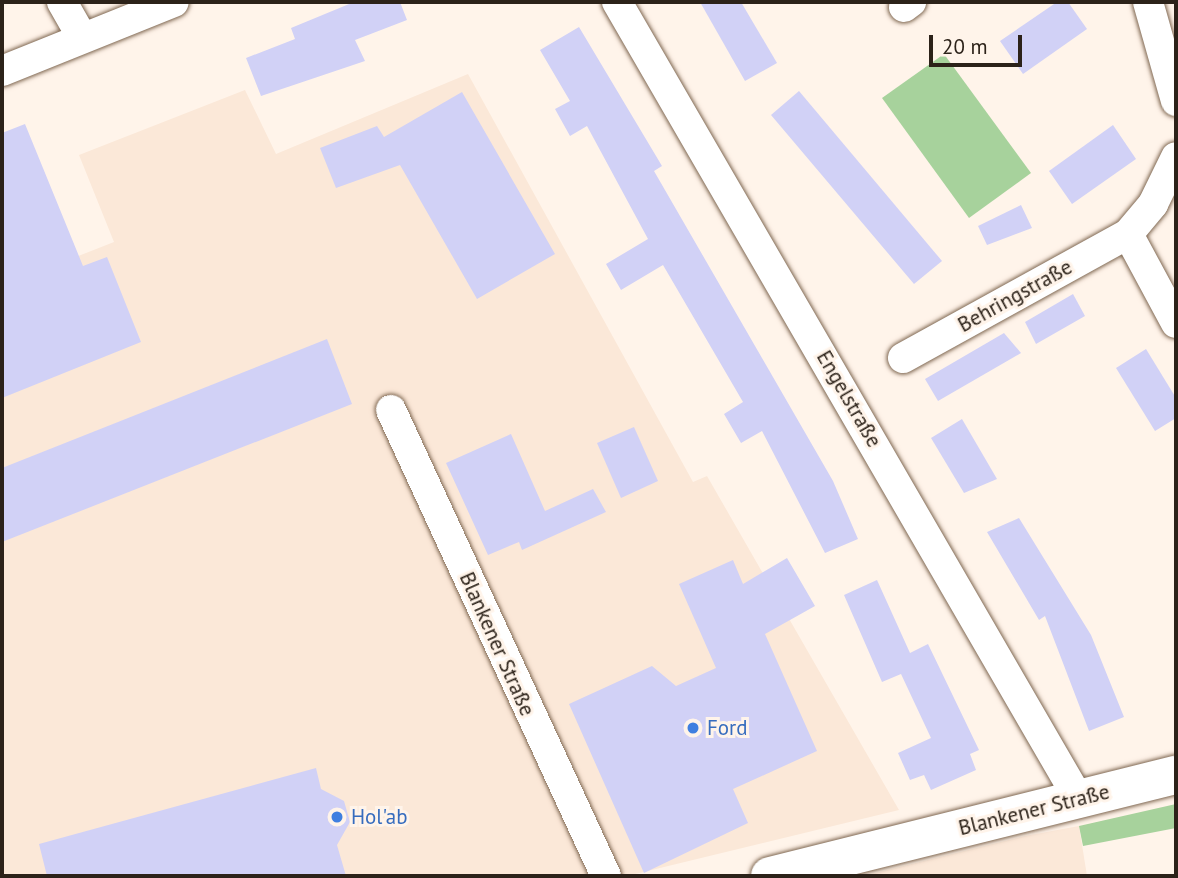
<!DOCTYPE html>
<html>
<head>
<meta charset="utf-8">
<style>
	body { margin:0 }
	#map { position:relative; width:1178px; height:878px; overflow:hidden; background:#fff4ea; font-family:"PT Sans",sans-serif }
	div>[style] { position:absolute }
	.commercial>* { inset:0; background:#fbe8d8 }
	.green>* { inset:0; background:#a7d29c }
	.building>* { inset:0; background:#d1d1f6 }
	.roads { filter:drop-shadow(0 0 2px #806852) drop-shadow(0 0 2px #806852) }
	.minor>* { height:30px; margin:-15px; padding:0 15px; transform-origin:15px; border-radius:15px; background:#fff }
	.major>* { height:38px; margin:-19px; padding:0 19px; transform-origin:19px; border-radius:19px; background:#fff }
	.dots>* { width:19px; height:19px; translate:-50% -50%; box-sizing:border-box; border:4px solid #fff4ea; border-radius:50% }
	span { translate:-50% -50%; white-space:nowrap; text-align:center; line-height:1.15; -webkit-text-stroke:6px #fff4ea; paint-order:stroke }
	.street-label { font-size:21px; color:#2c2219 }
	.shop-label { font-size:21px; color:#366cbe }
	.left { translate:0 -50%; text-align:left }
	.frame { position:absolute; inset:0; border:4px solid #2c2219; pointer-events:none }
	.scale { position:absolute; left:929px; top:35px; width:93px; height:32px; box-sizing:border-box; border:4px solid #2c2219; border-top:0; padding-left:9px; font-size:21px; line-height:24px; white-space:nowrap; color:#2c2219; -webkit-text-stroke:5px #fff4ea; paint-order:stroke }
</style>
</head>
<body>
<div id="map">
	<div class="commercial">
		<i style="clip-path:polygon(468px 74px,693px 482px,707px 476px,899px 810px,627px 876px,2px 876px,2px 286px,114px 242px,79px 155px,245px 90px,276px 154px)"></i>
		<i style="clip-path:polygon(1079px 826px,1087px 876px,863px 876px,1025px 836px)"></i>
	</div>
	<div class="green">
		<i style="clip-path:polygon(944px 54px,1031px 173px,969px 218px,882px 98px)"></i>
		<i style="clip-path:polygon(1176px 804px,1176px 828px,1083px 846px,1079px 826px)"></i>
	</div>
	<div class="building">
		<i style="clip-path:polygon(354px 2px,400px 2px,407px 20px,355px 40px,365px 61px,261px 96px,246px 58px,295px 39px,291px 28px)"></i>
		<i style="clip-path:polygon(700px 2px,741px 2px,777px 63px,745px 81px)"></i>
		<i style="clip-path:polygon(1057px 2px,1068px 2px,1087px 29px,1023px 74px,1000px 41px)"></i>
		<i style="clip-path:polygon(579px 27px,662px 166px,654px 171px,833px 481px,858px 539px,825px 553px,762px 431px,741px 443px,724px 414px,743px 402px,663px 265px,621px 290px,606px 264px,648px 239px,587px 126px,570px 136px,555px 109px,570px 101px,540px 50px)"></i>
		<i style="clip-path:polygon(799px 91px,942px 261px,914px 284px,771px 115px)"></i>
		<i style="clip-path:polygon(462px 92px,555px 254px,477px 299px,400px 165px,336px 188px,320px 148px,377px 126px,384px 137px)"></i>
		<i style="clip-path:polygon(25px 124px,83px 266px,107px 257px,141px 342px,2px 398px,2px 133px)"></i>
		<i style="clip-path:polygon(1113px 125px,1136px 159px,1072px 204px,1049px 171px)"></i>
		<i style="clip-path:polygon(1021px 205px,1032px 228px,987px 245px,978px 226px)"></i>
		<i style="clip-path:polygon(1073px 294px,1085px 316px,1036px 344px,1025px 322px)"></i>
		<i style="clip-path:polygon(1004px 333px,1021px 353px,938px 401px,925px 379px)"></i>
		<i style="clip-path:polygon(327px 339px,352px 404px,2px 542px,2px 468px)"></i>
		<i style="clip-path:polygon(1146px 349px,1176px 398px,1176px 418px,1155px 431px,1116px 368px)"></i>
		<i style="clip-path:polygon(962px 419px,997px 479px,964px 493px,931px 438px)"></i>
		<i style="clip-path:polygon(634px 427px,658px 481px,621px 498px,597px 443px)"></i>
		<i style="clip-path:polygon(511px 434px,545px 511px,593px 489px,606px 512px,522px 550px,519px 542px,488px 555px,446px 463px)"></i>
		<i style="clip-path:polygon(1019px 518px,1091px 635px,1124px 717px,1089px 731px,1045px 616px,1039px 620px,987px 532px)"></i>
		<i style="clip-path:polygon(787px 558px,815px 606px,765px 634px,817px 751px,733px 789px,748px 823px,644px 873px,569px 704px,652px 666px,676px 686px,716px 668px,679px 584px,733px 560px,743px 584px)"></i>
		<i style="clip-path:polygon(877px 580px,910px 653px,928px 644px,979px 750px,970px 754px,976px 770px,931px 790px,924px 775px,910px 780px,898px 753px,931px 738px,901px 674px,882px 682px,844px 595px)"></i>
		<i style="clip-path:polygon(316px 768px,321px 789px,344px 801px,350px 822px,337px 845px,346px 876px,47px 876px,39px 844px)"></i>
	</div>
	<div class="roads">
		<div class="minor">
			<i style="left:62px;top:2px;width:40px;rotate:60.3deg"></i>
			<i style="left:617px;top:2px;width:920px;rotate:59.92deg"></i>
			<i style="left:1148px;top:2px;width:103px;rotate:74.2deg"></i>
			<i style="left:904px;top:7px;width:9px;rotate:-36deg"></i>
			<i style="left:2px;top:71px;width:185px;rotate:-21.9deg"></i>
			<i style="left:1128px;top:234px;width:101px;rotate:61.7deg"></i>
			<i style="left:903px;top:358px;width:257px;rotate:-28.9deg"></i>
			<i style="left:1128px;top:234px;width:39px;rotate:-50deg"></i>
			<i style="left:1153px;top:204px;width:52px;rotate:-63.9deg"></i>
			<i style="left:391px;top:410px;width:513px;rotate:65.23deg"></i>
		</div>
		<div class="major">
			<i style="left:770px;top:876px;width:418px;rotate:-14deg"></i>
		</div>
	</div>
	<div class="dots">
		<i style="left:693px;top:728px;background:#3f7fe0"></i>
		<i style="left:337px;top:817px;background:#3f7fe0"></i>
	</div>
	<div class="street-label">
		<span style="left:1015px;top:296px;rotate:-29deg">Behringstraße</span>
		<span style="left:849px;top:399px;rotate:60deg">Engelstraße</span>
		<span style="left:497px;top:644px;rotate:66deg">Blankener Straße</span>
		<span style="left:1034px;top:810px;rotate:-14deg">Blankener Straße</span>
	</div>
	<div class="shop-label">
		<span class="left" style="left:707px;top:728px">Ford</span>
		<span class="left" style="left:351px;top:817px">Hol'ab</span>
	</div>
	<div class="frame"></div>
	<div class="scale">20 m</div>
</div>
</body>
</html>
